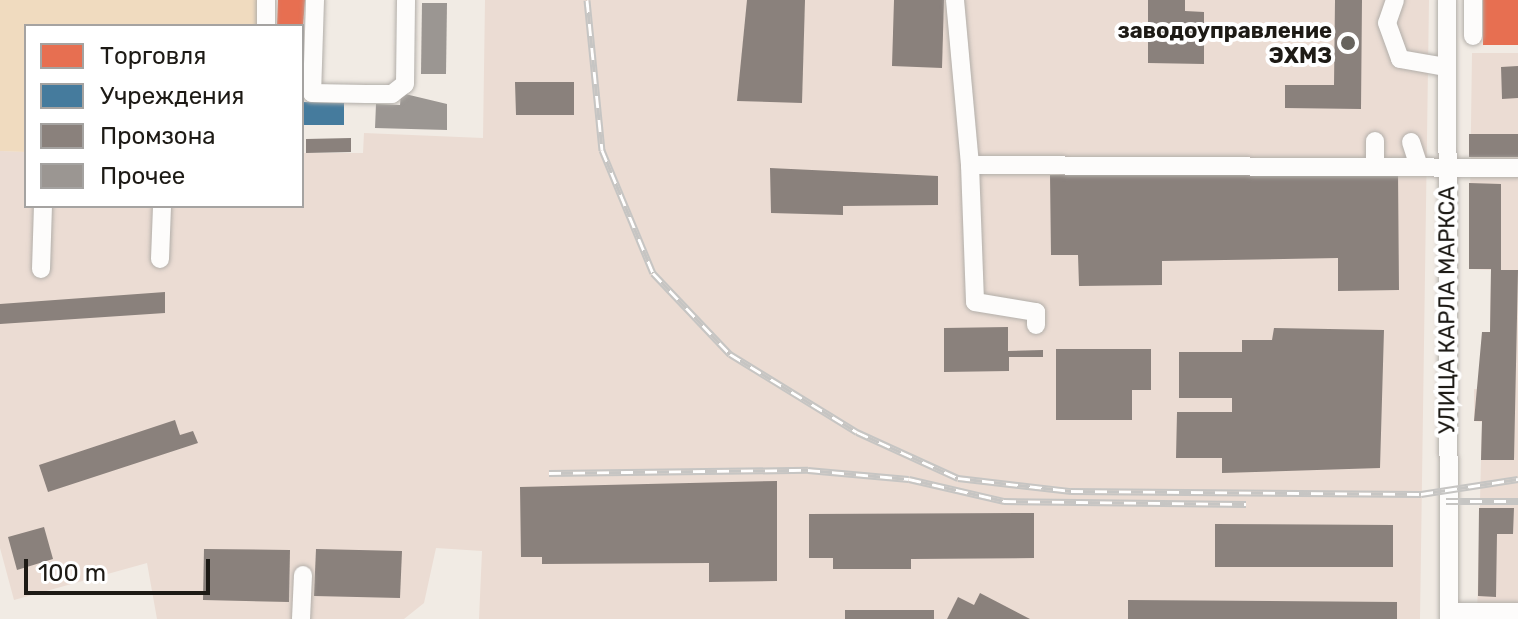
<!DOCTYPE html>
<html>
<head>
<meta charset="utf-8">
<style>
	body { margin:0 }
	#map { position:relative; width:1518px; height:619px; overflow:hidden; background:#f1ebe4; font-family:Rubik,sans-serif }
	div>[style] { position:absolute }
	.industrial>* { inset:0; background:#ebdcd3 }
	.green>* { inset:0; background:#f0dbbf }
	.shops>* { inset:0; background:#e76f51 }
	.public>* { inset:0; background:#457b9d }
	.industry>* { inset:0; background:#8a817c }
	.building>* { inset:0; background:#9b9692 }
	.roads { filter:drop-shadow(0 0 2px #b2aea9) drop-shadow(0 0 2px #b2aea9) }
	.minor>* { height:18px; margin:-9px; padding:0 9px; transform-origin:9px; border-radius:9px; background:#fdfcfb }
	.rail>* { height:7px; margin-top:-3.5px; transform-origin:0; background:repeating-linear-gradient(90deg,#fff 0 12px,#c6c5c3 0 24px); box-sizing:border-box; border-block:2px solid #c6c5c3 }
	.dots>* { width:22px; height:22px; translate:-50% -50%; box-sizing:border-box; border:4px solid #fff; border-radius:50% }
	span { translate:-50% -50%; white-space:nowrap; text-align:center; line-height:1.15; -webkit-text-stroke:8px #fff; paint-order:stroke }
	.poi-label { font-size:22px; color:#1d1a15; font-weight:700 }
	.right { translate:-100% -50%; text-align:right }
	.street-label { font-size:22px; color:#1d1a15 }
	.legend { position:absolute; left:24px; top:24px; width:280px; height:184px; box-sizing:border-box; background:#fff; border:2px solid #a5a3a1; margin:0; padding:10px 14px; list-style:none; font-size:24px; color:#1d1a15 }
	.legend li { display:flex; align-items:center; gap:16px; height:40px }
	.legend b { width:40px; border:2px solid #a5a3a1 }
	.scale { position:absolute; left:24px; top:559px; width:186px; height:36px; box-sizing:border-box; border:4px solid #1d1a15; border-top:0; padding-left:10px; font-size:24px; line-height:28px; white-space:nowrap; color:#1d1a15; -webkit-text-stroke:6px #fff; paint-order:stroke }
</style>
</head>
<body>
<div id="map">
	<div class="industrial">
		<i style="clip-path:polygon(485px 0,1429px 0,1420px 619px,479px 619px,482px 551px,436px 548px,424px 603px,404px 619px,157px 619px,147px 563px,14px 600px,0 548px,0 151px,26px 152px,26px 206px,302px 206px,302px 153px,363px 153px,364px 133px,483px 138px)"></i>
		<i style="clip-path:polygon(1472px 53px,1518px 53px,1518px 619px,1477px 619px,1482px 422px,1474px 421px,1474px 389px,1481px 389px,1490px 332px,1491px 270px,1469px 269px)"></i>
	</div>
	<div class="green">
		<i style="clip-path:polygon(0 0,264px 0,264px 26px,26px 26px,26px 152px,0 151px)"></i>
	</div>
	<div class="shops">
		<i style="clip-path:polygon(278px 0,305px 0,303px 26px,277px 26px)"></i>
		<i style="clip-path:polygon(1483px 0,1518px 0,1518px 45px,1483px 45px)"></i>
	</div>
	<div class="public">
		<i style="clip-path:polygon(302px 102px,344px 103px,344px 125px,302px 125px)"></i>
	</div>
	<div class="industry">
		<i style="clip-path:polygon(747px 0,805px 0,802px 103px,737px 101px)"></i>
		<i style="clip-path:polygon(894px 0,944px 0,942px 68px,892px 66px)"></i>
		<i style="clip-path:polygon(1148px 0,1185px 0,1185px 11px,1204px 12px,1204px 64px,1148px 63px)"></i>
		<i style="clip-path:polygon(1335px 0,1362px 0,1361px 109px,1285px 108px,1285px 85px,1334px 85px)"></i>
		<i style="clip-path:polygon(1518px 66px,1518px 98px,1502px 99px,1501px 67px)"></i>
		<i style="clip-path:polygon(515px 82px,574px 82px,574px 115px,516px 115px)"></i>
		<i style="clip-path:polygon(1469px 134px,1518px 134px,1518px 157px,1469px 157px)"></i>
		<i style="clip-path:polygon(351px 138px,351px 152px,306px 153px,306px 139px)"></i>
		<i style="clip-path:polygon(770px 168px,938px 176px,938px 205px,843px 206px,843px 215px,771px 213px)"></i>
		<i style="clip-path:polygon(1398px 170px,1399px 290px,1338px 291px,1338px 258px,1162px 261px,1162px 285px,1079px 286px,1078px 255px,1051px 255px,1050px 175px)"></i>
		<i style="clip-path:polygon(1469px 183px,1501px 184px,1501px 270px,1518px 270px,1514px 460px,1481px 460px,1482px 421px,1474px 421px,1482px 332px,1490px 332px,1491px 269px,1469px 269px)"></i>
		<i style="clip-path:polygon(165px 292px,165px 313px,0 324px,0 304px)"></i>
		<i style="clip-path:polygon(1008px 327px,1008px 351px,1043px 350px,1043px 357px,1009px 357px,1009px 371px,944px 372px,944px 328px)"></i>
		<i style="clip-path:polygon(1274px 328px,1384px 330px,1380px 468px,1222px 473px,1222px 458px,1176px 458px,1177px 412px,1232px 412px,1232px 398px,1179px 398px,1179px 352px,1242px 352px,1242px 340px,1272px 340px)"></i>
		<i style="clip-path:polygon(1056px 349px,1151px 349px,1151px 390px,1132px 390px,1132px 420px,1056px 420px)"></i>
		<i style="clip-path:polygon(175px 420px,180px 435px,193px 431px,198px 443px,48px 492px,39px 465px)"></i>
		<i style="clip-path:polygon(777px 481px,777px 581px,709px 582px,709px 563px,542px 564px,542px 557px,521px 557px,520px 487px)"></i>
		<i style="clip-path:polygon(1479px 508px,1514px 508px,1513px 534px,1497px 534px,1496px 597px,1478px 596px)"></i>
		<i style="clip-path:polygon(1034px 513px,1034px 558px,911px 559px,911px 569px,833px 569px,833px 558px,809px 558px,809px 514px)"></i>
		<i style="clip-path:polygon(1215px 524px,1393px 525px,1393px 567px,1215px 567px)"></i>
		<i style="clip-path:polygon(44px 527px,53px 559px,17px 570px,8px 537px)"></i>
		<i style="clip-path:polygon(204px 549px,290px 550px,289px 602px,203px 600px)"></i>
		<i style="clip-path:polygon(316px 549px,402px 551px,400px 598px,314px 596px)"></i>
		<i style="clip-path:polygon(980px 593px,1030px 619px,947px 619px,958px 597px,974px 605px)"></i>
		<i style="clip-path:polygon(1128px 600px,1397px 602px,1397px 619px,1128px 619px)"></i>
		<i style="clip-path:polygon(845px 610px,934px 610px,934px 619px,845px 619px)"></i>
	</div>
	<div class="building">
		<i style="clip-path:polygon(422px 3px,447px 3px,446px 74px,421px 74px)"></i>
		<i style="clip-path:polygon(401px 93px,447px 104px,447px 130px,375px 128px,376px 104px,400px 105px)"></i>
	</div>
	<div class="roads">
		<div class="minor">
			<i style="left:315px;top:0;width:93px;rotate:91.8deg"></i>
			<i style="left:312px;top:93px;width:54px;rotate:1.1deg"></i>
			<i style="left:366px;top:94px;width:26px"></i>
			<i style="left:392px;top:94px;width:16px;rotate:-38deg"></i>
			<i style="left:405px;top:84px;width:84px;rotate:-89.3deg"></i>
			<i style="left:955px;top:0;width:166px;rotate:84.8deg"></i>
			<i style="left:970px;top:165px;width:548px;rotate:0.31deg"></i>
			<i style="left:1395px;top:0;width:24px;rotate:109deg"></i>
			<i style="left:1387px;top:23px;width:38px;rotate:70deg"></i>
			<i style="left:1400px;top:59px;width:47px;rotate:9.9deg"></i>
			<i style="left:1447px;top:0;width:619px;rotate:89.81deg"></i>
			<i style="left:266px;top:26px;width:26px;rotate:-90deg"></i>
			<i style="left:1473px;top:36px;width:36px;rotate:-90deg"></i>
			<i style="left:1375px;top:141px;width:23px;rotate:90deg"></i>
			<i style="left:1411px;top:142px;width:23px;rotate:72deg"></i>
			<i style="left:970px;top:165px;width:137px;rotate:87.9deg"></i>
			<i style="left:975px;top:302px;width:62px;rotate:9.3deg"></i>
			<i style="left:1036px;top:312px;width:13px;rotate:90deg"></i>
			<i style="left:160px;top:259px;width:53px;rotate:-87.8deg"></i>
			<i style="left:41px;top:269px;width:63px;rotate:-88.2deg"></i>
			<i style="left:1449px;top:612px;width:69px"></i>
			<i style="left:301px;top:619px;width:44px;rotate:-87.4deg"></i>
		</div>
	</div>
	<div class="rail">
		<i style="left:587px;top:0;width:151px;rotate:84.3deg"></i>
		<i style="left:602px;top:150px;width:133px;rotate:67.5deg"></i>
		<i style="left:653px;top:273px;width:112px;rotate:46.5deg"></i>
		<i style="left:730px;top:354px;width:149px;rotate:31.6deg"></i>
		<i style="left:857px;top:432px;width:111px;rotate:24.5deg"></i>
		<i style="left:958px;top:478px;width:114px;rotate:6.6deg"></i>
		<i style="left:1071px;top:491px;width:350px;rotate:0.5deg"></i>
		<i style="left:1421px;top:494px;width:98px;rotate:-8.8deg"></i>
		<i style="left:549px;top:473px;width:259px;rotate:-0.7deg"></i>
		<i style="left:808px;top:470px;width:101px;rotate:5.1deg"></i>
		<i style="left:909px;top:479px;width:98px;rotate:13deg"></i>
		<i style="left:1004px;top:501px;width:242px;rotate:0.7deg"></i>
		<i style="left:1446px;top:501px;width:72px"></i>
	</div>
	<div class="dots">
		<i style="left:1348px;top:43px;background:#67635d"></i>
	</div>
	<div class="poi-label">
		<span class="right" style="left:1332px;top:43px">заводоуправление<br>ЭХМЗ</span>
	</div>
	<div class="street-label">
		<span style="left:1447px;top:310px;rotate:-90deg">УЛИЦА КАРЛА МАРКСА</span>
	</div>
	<ul class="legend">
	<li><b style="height:22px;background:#e76f51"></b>Торговля</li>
	<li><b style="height:22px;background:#457b9d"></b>Учреждения</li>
	<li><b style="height:22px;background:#8a817c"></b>Промзона</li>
	<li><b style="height:22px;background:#9b9692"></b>Прочее</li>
	</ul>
	<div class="scale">100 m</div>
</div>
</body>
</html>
